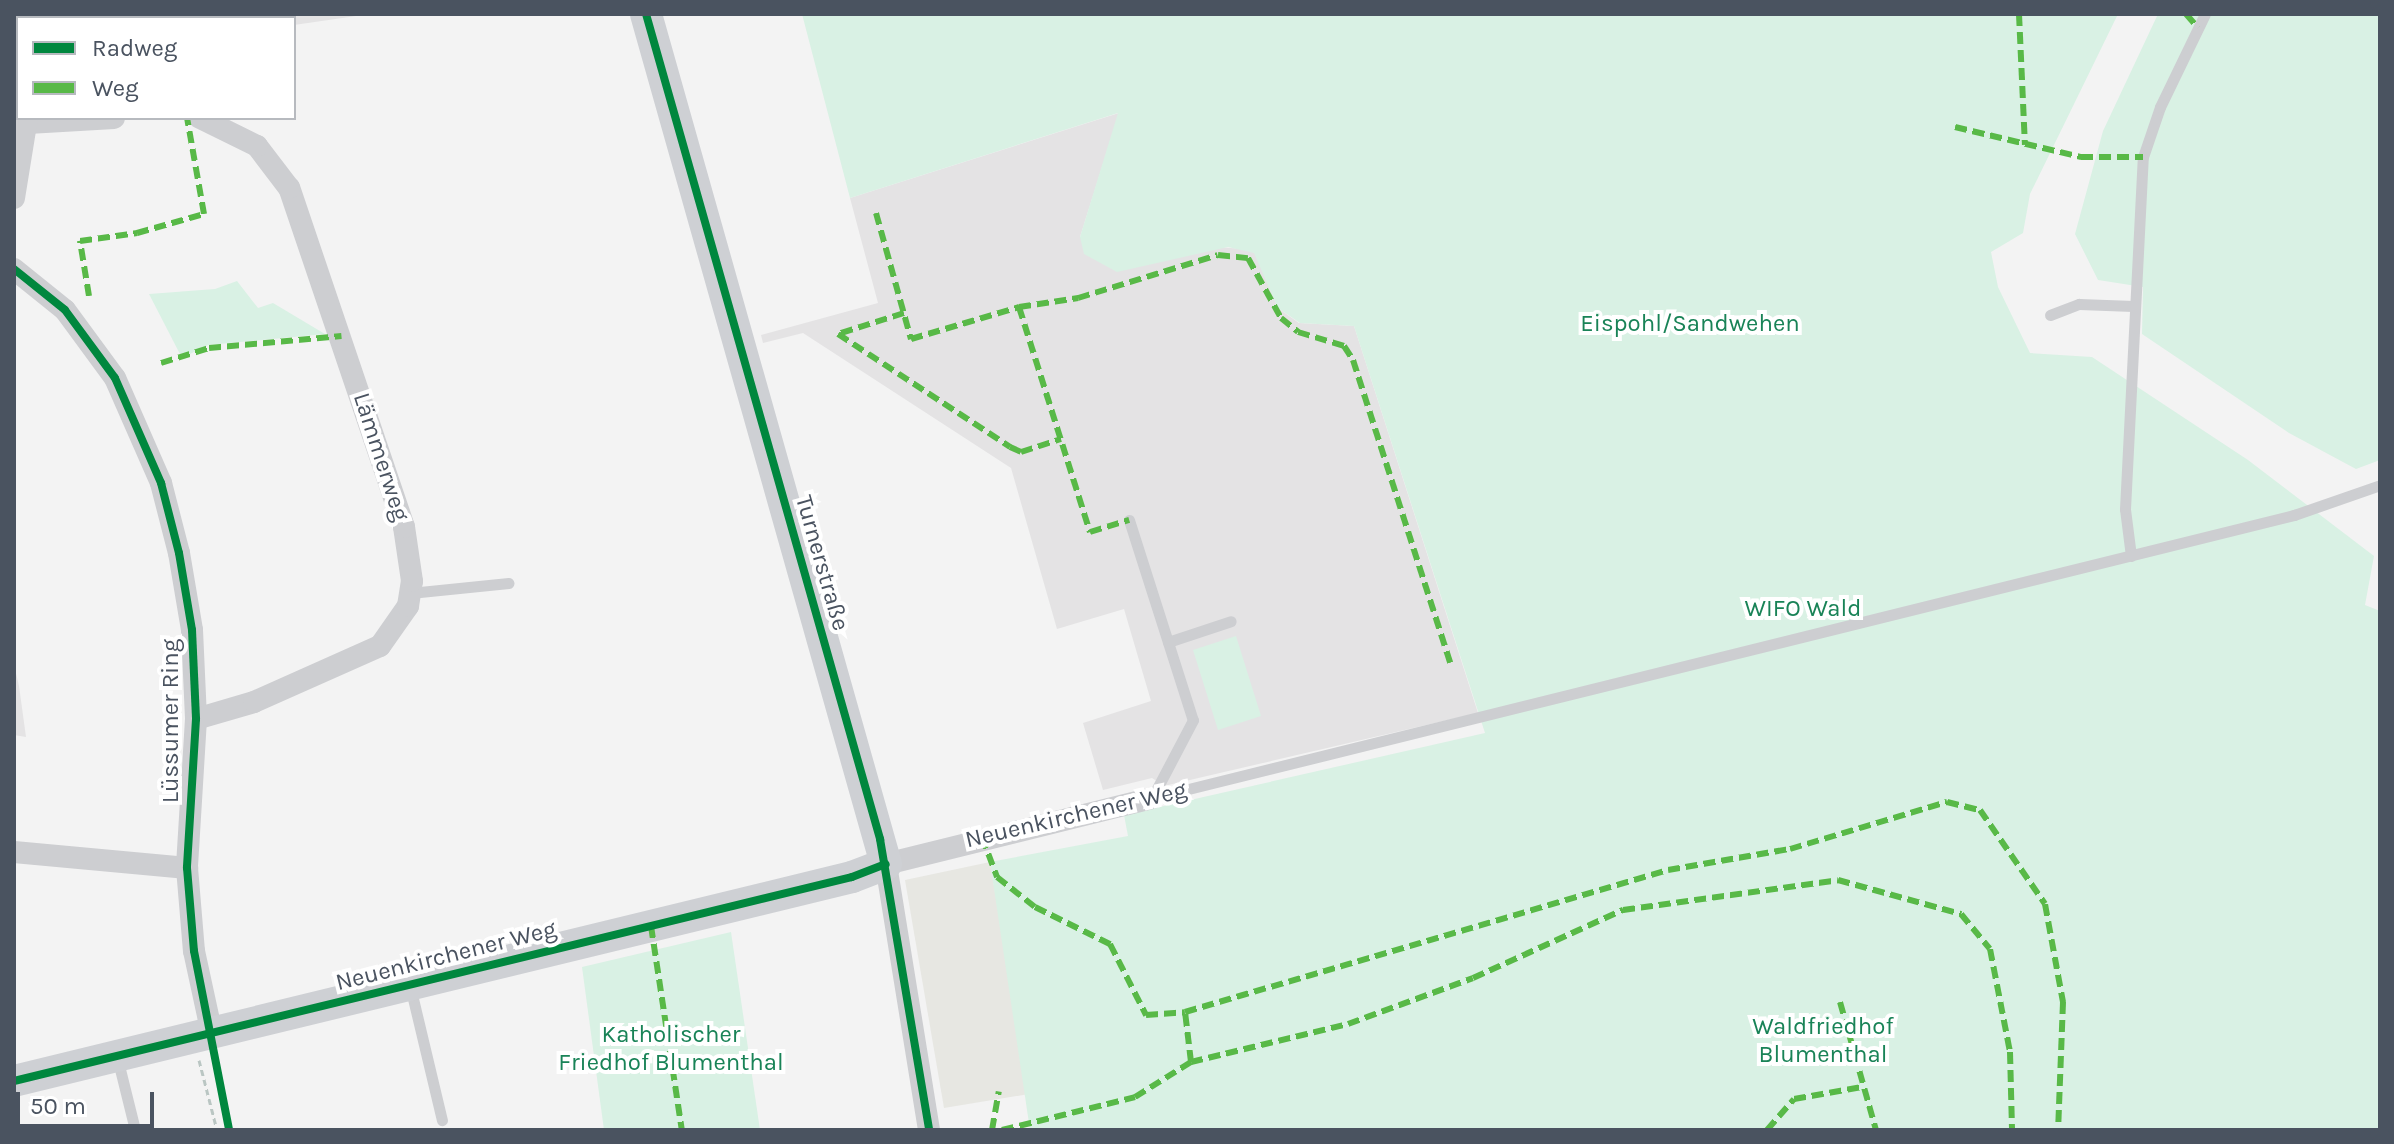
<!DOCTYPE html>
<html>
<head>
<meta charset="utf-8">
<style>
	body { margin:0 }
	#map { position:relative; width:2394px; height:1144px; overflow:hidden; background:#f3f3f3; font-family:Karla,sans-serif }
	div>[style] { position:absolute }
	.commercial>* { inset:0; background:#e7e7e2 }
	.education>* { inset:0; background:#e4e3e4 }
	.green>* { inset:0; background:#d9f1e4 }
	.path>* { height:3px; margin-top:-1.5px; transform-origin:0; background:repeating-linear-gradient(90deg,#bac6c3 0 6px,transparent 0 10px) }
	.lane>* { height:11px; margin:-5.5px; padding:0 5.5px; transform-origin:5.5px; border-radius:5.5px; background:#cdced1 }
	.street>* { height:22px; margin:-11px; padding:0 11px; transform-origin:11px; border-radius:11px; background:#cdced1 }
	.secondary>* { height:32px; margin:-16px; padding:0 16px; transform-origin:16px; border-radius:16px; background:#ced0d4 }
	.quiet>* { height:6px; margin-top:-3px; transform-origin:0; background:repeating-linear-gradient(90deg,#58b947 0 12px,transparent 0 18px) }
	.cycleway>* { height:8px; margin:-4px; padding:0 4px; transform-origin:4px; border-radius:4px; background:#00873e }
	span { translate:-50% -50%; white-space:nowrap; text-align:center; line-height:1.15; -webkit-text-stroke:8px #fff; paint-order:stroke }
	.park-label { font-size:24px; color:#198357 }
	.street-label { font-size:24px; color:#4a5360 }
	.frame { position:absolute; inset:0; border:16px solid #4a5360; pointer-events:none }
	.legend { position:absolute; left:16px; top:16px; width:280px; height:104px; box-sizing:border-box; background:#fff; border:2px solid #b7babf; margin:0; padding:10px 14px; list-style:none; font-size:24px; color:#4a5360 }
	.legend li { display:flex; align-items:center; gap:16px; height:40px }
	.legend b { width:40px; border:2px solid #b7babf }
	.scale { position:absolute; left:16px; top:1092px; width:138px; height:36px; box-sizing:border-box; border:4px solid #4a5360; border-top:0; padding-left:10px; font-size:24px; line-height:28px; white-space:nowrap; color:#4a5360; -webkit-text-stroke:6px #fff; paint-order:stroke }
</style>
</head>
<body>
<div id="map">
	<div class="commercial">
		<i style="clip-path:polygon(990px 862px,1029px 1094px,944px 1108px,905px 880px)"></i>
	</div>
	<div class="education">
		<i style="clip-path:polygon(280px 14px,370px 14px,294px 25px,294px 18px)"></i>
		<i style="clip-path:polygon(1119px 113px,1080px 237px,1244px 249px,1255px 253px,1278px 308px,1299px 323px,1354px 326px,1478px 713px,1164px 786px,1152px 778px,1103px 790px,1083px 723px,1151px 701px,1124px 609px,1057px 629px,1011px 468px,803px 333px,763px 343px,761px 335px,878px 303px,850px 198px)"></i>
		<i style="clip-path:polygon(14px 665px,19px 686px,26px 737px,14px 735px)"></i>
	</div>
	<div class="green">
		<i style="clip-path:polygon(802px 14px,2118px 14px,2030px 194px,2023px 233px,1991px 252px,1998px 287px,2030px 353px,2092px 357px,2248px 460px,2374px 556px,2365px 605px,2380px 611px,2380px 1130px,1030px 1130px,990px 862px,1128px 836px,1124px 815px,1485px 733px,1354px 326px,1300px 323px,1278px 308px,1254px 253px,1228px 247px,1117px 272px,1084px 254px,1080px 237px,1118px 113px,850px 198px)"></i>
		<i style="clip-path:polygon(2158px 14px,2380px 14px,2380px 460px,2356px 469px,2289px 433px,2142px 334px,2143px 287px,2098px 280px,2075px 234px,2103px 131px)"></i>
		<i style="clip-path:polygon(237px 281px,258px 308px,273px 303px,325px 334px,208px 345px,182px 358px,149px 294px,215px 289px)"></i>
		<i style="clip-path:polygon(1236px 636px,1261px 716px,1218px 730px,1193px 650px)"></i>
		<i style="clip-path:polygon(731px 932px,760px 1130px,604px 1130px,582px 967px)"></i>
	</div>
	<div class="path">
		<i style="left:199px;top:1060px;width:72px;rotate:75.6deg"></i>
	</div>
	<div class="lane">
		<i style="left:195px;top:18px;width:27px;rotate:-8deg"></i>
		<i style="left:2050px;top:315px;width:31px;rotate:-21deg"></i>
		<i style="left:2079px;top:304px;width:54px;rotate:2.1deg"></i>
		<i style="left:1129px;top:520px;width:210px;rotate:72.3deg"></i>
		<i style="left:1193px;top:720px;width:88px;rotate:117.7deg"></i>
		<i style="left:2131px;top:556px;width:47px;rotate:-97.3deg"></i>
		<i style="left:2125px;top:509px;width:352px;rotate:-87.1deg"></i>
		<i style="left:2143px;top:157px;width:53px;rotate:-71.2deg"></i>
		<i style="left:2160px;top:107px;width:103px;rotate:-64.2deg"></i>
		<i style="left:410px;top:593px;width:99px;rotate:-5.8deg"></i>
		<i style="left:1168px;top:642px;width:66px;rotate:-18.4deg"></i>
		<i style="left:1152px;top:798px;width:1177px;rotate:-13.92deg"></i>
		<i style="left:2294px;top:515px;width:91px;rotate:-19.2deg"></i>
		<i style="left:410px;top:986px;width:138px;rotate:76.6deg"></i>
		<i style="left:117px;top:1057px;width:75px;rotate:76.1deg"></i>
	</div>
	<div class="street">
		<i style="left:14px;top:35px;width:26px;rotate:81deg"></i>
		<i style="left:28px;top:123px;width:86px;rotate:-3.3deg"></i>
		<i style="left:14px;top:198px;width:81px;rotate:-80.8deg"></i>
		<i style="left:14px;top:269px;width:65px;rotate:38.8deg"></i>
		<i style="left:65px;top:310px;width:84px;rotate:53.7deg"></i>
		<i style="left:115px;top:378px;width:115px;rotate:66.3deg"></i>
		<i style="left:161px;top:483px;width:72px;rotate:75.6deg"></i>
		<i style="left:179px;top:553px;width:78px;rotate:80.4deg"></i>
		<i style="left:192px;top:630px;width:89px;rotate:87.4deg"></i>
		<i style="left:196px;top:719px;width:149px;rotate:93.5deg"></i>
		<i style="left:187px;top:868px;width:83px;rotate:85.2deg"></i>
		<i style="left:194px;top:951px;width:85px;rotate:77.8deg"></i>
		<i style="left:196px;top:719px;width:60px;rotate:-16.3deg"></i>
		<i style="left:254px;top:702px;width:138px;rotate:-24deg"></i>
		<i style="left:380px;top:646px;width:49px;rotate:-55deg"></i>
		<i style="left:408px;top:606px;width:25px;rotate:-81deg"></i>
		<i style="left:412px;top:581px;width:55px;rotate:-98.4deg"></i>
		<i style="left:404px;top:527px;width:358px;rotate:-108.7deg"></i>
		<i style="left:289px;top:188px;width:53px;rotate:-127.3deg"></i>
		<i style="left:257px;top:146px;width:64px;rotate:-153.8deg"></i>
		<i style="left:14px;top:852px;width:174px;rotate:5.3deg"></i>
		<i style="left:929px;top:1130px;width:269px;rotate:-99.2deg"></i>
		<i style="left:886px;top:864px;width:274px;rotate:-13.9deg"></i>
	</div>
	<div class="secondary">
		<i style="left:14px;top:1081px;width:862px;rotate:-13.68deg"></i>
		<i style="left:852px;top:877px;width:36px;rotate:-21deg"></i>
		<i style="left:886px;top:864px;width:883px;rotate:-105.77deg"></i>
	</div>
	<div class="quiet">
		<i style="left:132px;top:14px;width:4px;rotate:76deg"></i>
		<i style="left:182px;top:14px;width:13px;rotate:18deg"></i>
		<i style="left:2019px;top:14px;width:131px;rotate:87.4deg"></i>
		<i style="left:2186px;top:14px;width:18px;rotate:49deg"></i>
		<i style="left:1955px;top:127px;width:130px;rotate:13.4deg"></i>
		<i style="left:2081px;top:157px;width:62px"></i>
		<i style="left:876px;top:213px;width:131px;rotate:74.5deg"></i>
		<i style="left:911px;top:339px;width:113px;rotate:-16.5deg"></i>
		<i style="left:1019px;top:307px;width:60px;rotate:-8.7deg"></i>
		<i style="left:1078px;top:298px;width:146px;rotate:-17.1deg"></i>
		<i style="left:1218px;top:255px;width:30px;rotate:6deg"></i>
		<i style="left:1248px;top:258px;width:68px;rotate:61.2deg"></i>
		<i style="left:1281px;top:318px;width:22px;rotate:39deg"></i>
		<i style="left:1298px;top:332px;width:48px;rotate:16.9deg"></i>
		<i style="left:1344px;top:346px;width:17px;rotate:57deg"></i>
		<i style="left:1353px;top:360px;width:318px;rotate:72.2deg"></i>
		<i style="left:89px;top:296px;width:56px;rotate:-99.3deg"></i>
		<i style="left:80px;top:241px;width:58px;rotate:-8deg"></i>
		<i style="left:137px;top:233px;width:70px;rotate:-15.8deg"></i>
		<i style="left:204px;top:214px;width:97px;rotate:-100deg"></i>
		<i style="left:1019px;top:307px;width:236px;rotate:72.5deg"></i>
		<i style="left:1090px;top:532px;width:41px;rotate:-17.1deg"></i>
		<i style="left:904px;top:313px;width:69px;rotate:162.3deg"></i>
		<i style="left:838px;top:334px;width:206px;rotate:33.3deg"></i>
		<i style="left:1010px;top:447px;width:12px;rotate:24deg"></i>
		<i style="left:1021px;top:452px;width:42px;rotate:-18deg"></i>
		<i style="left:161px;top:363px;width:50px;rotate:-17.4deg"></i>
		<i style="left:209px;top:348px;width:133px;rotate:-5.2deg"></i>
		<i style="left:982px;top:837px;width:43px;rotate:69.4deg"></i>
		<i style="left:997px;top:877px;width:48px;rotate:38.3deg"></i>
		<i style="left:1035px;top:907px;width:84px;rotate:26.3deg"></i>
		<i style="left:1110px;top:944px;width:80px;rotate:63.1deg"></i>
		<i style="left:1146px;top:1015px;width:39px;rotate:-4deg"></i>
		<i style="left:651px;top:926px;width:206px;rotate:81.4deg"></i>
		<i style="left:1840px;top:1002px;width:133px;rotate:74.3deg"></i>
		<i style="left:1191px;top:1062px;width:50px;rotate:-96.8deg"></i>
		<i style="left:1185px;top:1012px;width:503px;rotate:-16.38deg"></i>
		<i style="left:1668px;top:870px;width:124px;rotate:-9.8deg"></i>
		<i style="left:1790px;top:849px;width:164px;rotate:-16.7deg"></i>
		<i style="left:1947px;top:802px;width:34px;rotate:14deg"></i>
		<i style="left:1980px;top:810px;width:114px;rotate:55.3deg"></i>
		<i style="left:2045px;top:904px;width:100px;rotate:79.6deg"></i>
		<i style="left:2063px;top:1002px;width:128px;rotate:92.2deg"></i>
		<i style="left:992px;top:1130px;width:39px;rotate:-80deg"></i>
		<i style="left:1002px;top:1130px;width:137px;rotate:-13.9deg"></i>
		<i style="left:1135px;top:1097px;width:66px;rotate:-32deg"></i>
		<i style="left:1191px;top:1062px;width:162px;rotate:-13.6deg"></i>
		<i style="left:1348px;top:1024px;width:133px;rotate:-20.2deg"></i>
		<i style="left:1473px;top:978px;width:165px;rotate:-24.4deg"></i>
		<i style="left:1623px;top:910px;width:217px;rotate:-7.9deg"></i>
		<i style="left:1838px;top:880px;width:128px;rotate:15.5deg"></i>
		<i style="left:1961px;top:914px;width:45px;rotate:50.4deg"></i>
		<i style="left:1990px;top:949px;width:105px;rotate:79deg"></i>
		<i style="left:2010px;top:1052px;width:78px;rotate:88.5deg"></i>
		<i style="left:1767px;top:1130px;width:41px;rotate:-48.9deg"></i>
		<i style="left:1794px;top:1099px;width:69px;rotate:-10deg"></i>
	</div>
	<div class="cycleway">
		<i style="left:646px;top:14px;width:858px;rotate:74.16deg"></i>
		<i style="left:880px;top:839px;width:295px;rotate:80.4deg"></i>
		<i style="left:14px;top:269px;width:65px;rotate:38.8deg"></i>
		<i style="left:65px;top:310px;width:84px;rotate:53.7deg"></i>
		<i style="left:115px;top:378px;width:115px;rotate:66.3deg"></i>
		<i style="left:161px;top:483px;width:72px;rotate:75.6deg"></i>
		<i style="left:179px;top:553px;width:78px;rotate:80.4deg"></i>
		<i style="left:192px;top:630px;width:89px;rotate:87.4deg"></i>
		<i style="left:196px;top:719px;width:149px;rotate:93.5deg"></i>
		<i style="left:187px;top:868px;width:83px;rotate:85.2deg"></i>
		<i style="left:194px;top:951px;width:182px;rotate:78.9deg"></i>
		<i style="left:14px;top:1081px;width:862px;rotate:-13.68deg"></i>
		<i style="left:852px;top:877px;width:36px;rotate:-21deg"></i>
	</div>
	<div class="park-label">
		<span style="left:1690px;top:324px">Eispohl/Sandwehen</span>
		<span style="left:1803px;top:609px">WIFO Wald</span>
		<span style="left:1823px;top:1041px">Waldfriedhof<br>Blumenthal</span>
		<span style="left:671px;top:1049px">Katholischer<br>Friedhof Blumenthal</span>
	</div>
	<div class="street-label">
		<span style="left:381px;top:457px;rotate:72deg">Lämmerweg</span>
		<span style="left:822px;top:563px;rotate:74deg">Turnerstraße</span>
		<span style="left:171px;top:721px;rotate:-90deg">Lüssumer Ring</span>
		<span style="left:1076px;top:815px;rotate:-13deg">Neuenkirchener Weg</span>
		<span style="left:446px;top:956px;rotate:-14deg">Neuenkirchener Weg</span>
	</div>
	<div class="frame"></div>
	<ul class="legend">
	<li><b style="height:10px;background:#00873e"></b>Radweg</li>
	<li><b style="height:10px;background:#58b947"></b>Weg</li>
	</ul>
	<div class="scale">50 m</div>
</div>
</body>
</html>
